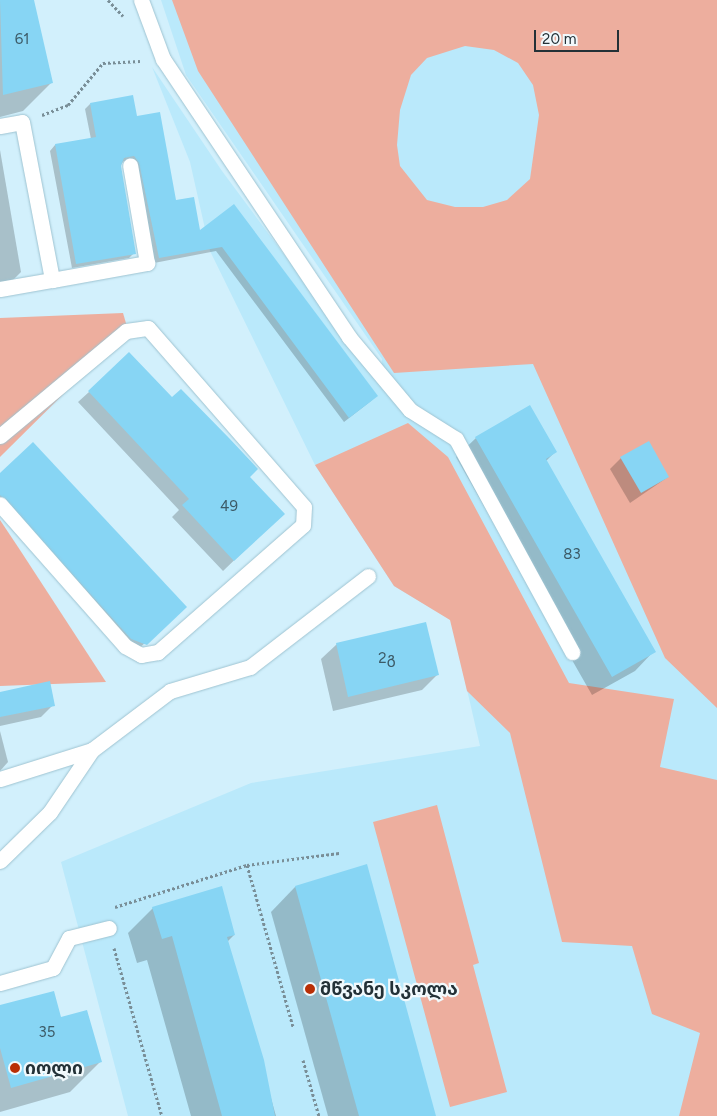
<!DOCTYPE html>
<html>
<head>
<meta charset="utf-8">
<style>
	body { margin:0 }
	#map { position:relative; width:717px; height:1116px; overflow:hidden; background:#d2f0fc; font-family:Figtree,"Noto Sans Georgian",sans-serif }
	div>[style] { position:absolute }
	.built>* { inset:0; background:#bae9fb }
	.green>* { inset:0; background:#edae9e }
	.shadow>* { inset:0; background:#0003 }
	.building>* { inset:0; background:#87d5f4 }
	.path>* { height:3px; margin-top:-1.5px; transform-origin:0; background:repeating-linear-gradient(90deg,#798e97 0 2.5px,transparent 0 5px) }
	.roads { filter:drop-shadow(0 0 1px #9ec3d1) drop-shadow(0 0 1px #9ec3d1) }
	.service>* { height:15px; margin:-7.5px; padding:0 7.5px; transform-origin:7.5px; border-radius:7.5px; background:#fff }
	.dots>* { width:14px; height:14px; translate:-50% -50%; box-sizing:border-box; border:2px solid #f1f9fc; border-radius:50% }
	span { translate:-50% -50%; white-space:nowrap; text-align:center; line-height:1.15; -webkit-text-stroke:4.5px #f1f9fc; paint-order:stroke }
	.number-label { font-size:15px; color:#3c5a66 }
	.number-label span { -webkit-text-stroke-width:0 }
	.poi-label { font-size:18px; color:#233137; font-weight:700 }
	.left { translate:0 -50%; text-align:left }
	.scale { position:absolute; left:534px; top:30px; width:85px; height:22px; box-sizing:border-box; border:2px solid #233137; border-top:0; padding-left:6px; font-size:15px; line-height:18px; white-space:nowrap; color:#233137; -webkit-text-stroke:4px #f1f9fc; paint-order:stroke }
</style>
</head>
<body>
<div id="map">
	<div class="built">
		<i style="clip-path:polygon(161px 0,717px 0,717px 1116px,128px 1116px,61px 862px,251px 783px,480px 746px,451px 620px,394px 586px,315px 465px,210px 251px,190px 162px,152px 67px,222px 171px,380px 384px,382px 359px,186px 75px)"></i>
	</div>
	<div class="green">
		<i style="clip-path:polygon(evenodd,172px 0,717px 0,717px 708px,665px 658px,533px 364px,394px 373px,198px 71px,172px 0,465px 46px,494px 50px,518px 63px,533px 85px,539px 115px,530px 179px,507px 200px,483px 207px,455px 207px,427px 200px,400px 166px,397px 145px,400px 110px,411px 75px,427px 58px,465px 46px)"></i>
		<i style="clip-path:polygon(123px 313px,128px 330px,0 457px,0 318px)"></i>
		<i style="clip-path:polygon(408px 423px,448px 457px,569px 683px,674px 699px,660px 767px,717px 780px,717px 1116px,679px 1116px,700px 1033px,652px 1014px,632px 946px,562px 942px,510px 733px,467px 691px,450px 620px,394px 586px,315px 465px)"></i>
		<i style="clip-path:polygon(0 520px,20px 550px,106px 682px,0 686px)"></i>
		<i style="clip-path:polygon(437px 805px,479px 963px,473px 965px,507px 1092px,450px 1107px,373px 822px)"></i>
	</div>
	<div class="shadow">
		<i style="clip-path:polygon(0 0,33px 0,52px 82px,23px 111px,0 117px)"></i>
		<i style="clip-path:polygon(90px 104px,136px 117px,175px 201px,199px 232px,234px 206px,376px 396px,371px 401px,344px 422px,216px 251px,154px 263px,134px 169px,124px 161px,119px 166px,134px 253px,129px 258px,72px 268px,50px 151px,55px 145px,91px 139px,85px 109px)"></i>
		<i style="clip-path:polygon(0 150px,21px 272px,0 293px)"></i>
		<i style="clip-path:polygon(89px 392px,172px 399px,248px 477px,272px 524px,223px 571px,172px 517px,179px 510px,78px 402px)"></i>
		<i style="clip-path:polygon(530px 407px,555px 452px,546px 461px,654px 651px,635px 671px,592px 695px,456px 457px,476px 438px)"></i>
		<i style="clip-path:polygon(621px 458px,668px 477px,630px 503px,610px 469px)"></i>
		<i style="clip-path:polygon(0 475px,175px 617px,131px 655px,0 512px)"></i>
		<i style="clip-path:polygon(337px 644px,437px 675px,422px 690px,333px 711px,321px 659px)"></i>
		<i style="clip-path:polygon(0 693px,53px 705px,41px 717px,0 726px)"></i>
		<i style="clip-path:polygon(0 731px,8px 762px,0 771px)"></i>
		<i style="clip-path:polygon(366px 866px,435px 1116px,328px 1116px,271px 912px,295px 887px)"></i>
		<i style="clip-path:polygon(153px 908px,234px 935px,227px 942px,276px 1116px,191px 1116px,147px 960px,137px 963px,128px 933px)"></i>
		<i style="clip-path:polygon(0 1007px,60px 1019px,100px 1062px,70px 1092px,0 1112px)"></i>
	</div>
	<div class="building">
		<i style="clip-path:polygon(0 0,34px 0,53px 83px,3px 95px)"></i>
		<i style="clip-path:polygon(133px 95px,137px 116px,160px 112px,176px 200px,194px 197px,200px 230px,234px 204px,378px 396px,349px 418px,222px 247px,159px 258px,139px 163px,134px 156px,124px 158px,121px 166px,136px 254px,76px 264px,55px 144px,96px 137px,90px 103px)"></i>
		<i style="clip-path:polygon(129px 352px,172px 397px,181px 389px,229px 438px,258px 469px,250px 477px,285px 514px,234px 561px,182px 505px,189px 499px,88px 391px)"></i>
		<i style="clip-path:polygon(530px 405px,557px 452px,546px 459px,656px 652px,612px 677px,475px 437px)"></i>
		<i style="clip-path:polygon(649px 441px,669px 477px,641px 493px,620px 457px)"></i>
		<i style="clip-path:polygon(33px 442px,187px 607px,147px 645px,131px 639px,0 495px,0 473px)"></i>
		<i style="clip-path:polygon(426px 622px,439px 675px,348px 697px,336px 643px)"></i>
		<i style="clip-path:polygon(50px 681px,55px 706px,0 717px,0 692px)"></i>
		<i style="clip-path:polygon(367px 864px,436px 1116px,359px 1116px,295px 886px)"></i>
		<i style="clip-path:polygon(222px 886px,235px 935px,227px 937px,264px 1060px,275px 1116px,222px 1116px,172px 936px,162px 939px,152px 907px)"></i>
		<i style="clip-path:polygon(54px 991px,61px 1017px,87px 1010px,102px 1062px,11px 1088px,0 1048px,0 1005px)"></i>
	</div>
	<div class="path">
		<i style="left:108px;top:0;width:22px;rotate:47deg"></i>
		<i style="left:42px;top:115px;width:28px;rotate:-21deg"></i>
		<i style="left:68px;top:105px;width:55px;rotate:-50.2deg"></i>
		<i style="left:103px;top:63px;width:37px;rotate:-3deg"></i>
		<i style="left:247px;top:865px;width:93px;rotate:-7.4deg"></i>
		<i style="left:115px;top:907px;width:139px;rotate:-17.7deg"></i>
		<i style="left:247px;top:865px;width:168px;rotate:74.1deg"></i>
		<i style="left:114px;top:948px;width:175px;rotate:74.1deg"></i>
		<i style="left:303px;top:1060px;width:58px;rotate:74.1deg"></i>
	</div>
	<div class="roads">
		<div class="service">
			<i style="left:141px;top:0;width:63px;rotate:69.6deg"></i>
			<i style="left:163px;top:59px;width:334px;rotate:56.2deg"></i>
			<i style="left:349px;top:337px;width:95px;rotate:50.1deg"></i>
			<i style="left:410px;top:410px;width:54px;rotate:32.2deg"></i>
			<i style="left:456px;top:439px;width:243px;rotate:61.4deg"></i>
			<i style="left:0;top:126px;width:22px;rotate:-10deg"></i>
			<i style="left:22px;top:122px;width:161px;rotate:79.2deg"></i>
			<i style="left:52px;top:280px;width:97px;rotate:-10.1deg"></i>
			<i style="left:147px;top:263px;width:99px;rotate:-99.8deg"></i>
			<i style="left:0;top:289px;width:53px;rotate:-9.8deg"></i>
			<i style="left:0;top:436px;width:164px;rotate:-39.8deg"></i>
			<i style="left:126px;top:331px;width:22px;rotate:-8deg"></i>
			<i style="left:148px;top:328px;width:237px;rotate:48.9deg"></i>
			<i style="left:304px;top:507px;width:18px;rotate:93deg"></i>
			<i style="left:303px;top:525px;width:193px;rotate:138.8deg"></i>
			<i style="left:158px;top:652px;width:17px;rotate:170deg"></i>
			<i style="left:141px;top:655px;width:18px;rotate:-151deg"></i>
			<i style="left:125px;top:646px;width:189px;rotate:-131.4deg"></i>
			<i style="left:0;top:779px;width:96px;rotate:-17.5deg"></i>
			<i style="left:0;top:861px;width:70px;rotate:-44.4deg"></i>
			<i style="left:50px;top:812px;width:75px;rotate:-55.9deg"></i>
			<i style="left:92px;top:750px;width:98px;rotate:-37.1deg"></i>
			<i style="left:170px;top:691px;width:84px;rotate:-16.7deg"></i>
			<i style="left:250px;top:667px;width:149px;rotate:-37.6deg"></i>
			<i style="left:0;top:983px;width:55px;rotate:-15.8deg"></i>
			<i style="left:53px;top:968px;width:34px;rotate:-62deg"></i>
			<i style="left:69px;top:938px;width:41px;rotate:-14deg"></i>
		</div>
	</div>
	<div class="dots">
		<i style="left:310px;top:989px;background:#b92f06"></i>
		<i style="left:15px;top:1068px;background:#b92f06"></i>
	</div>
	<div class="number-label">
		<span style="left:22px;top:40px">61</span>
		<span style="left:229px;top:507px">49</span>
		<span style="left:572px;top:555px">83</span>
		<span style="left:387px;top:659px">2გ</span>
		<span style="left:47px;top:1033px">35</span>
	</div>
	<div class="poi-label">
		<span class="left" style="left:320px;top:989px">მწვანე სკოლა</span>
		<span class="left" style="left:25px;top:1068px">იოლი</span>
	</div>
	<div class="scale">20 m</div>
</div>
</body>
</html>
